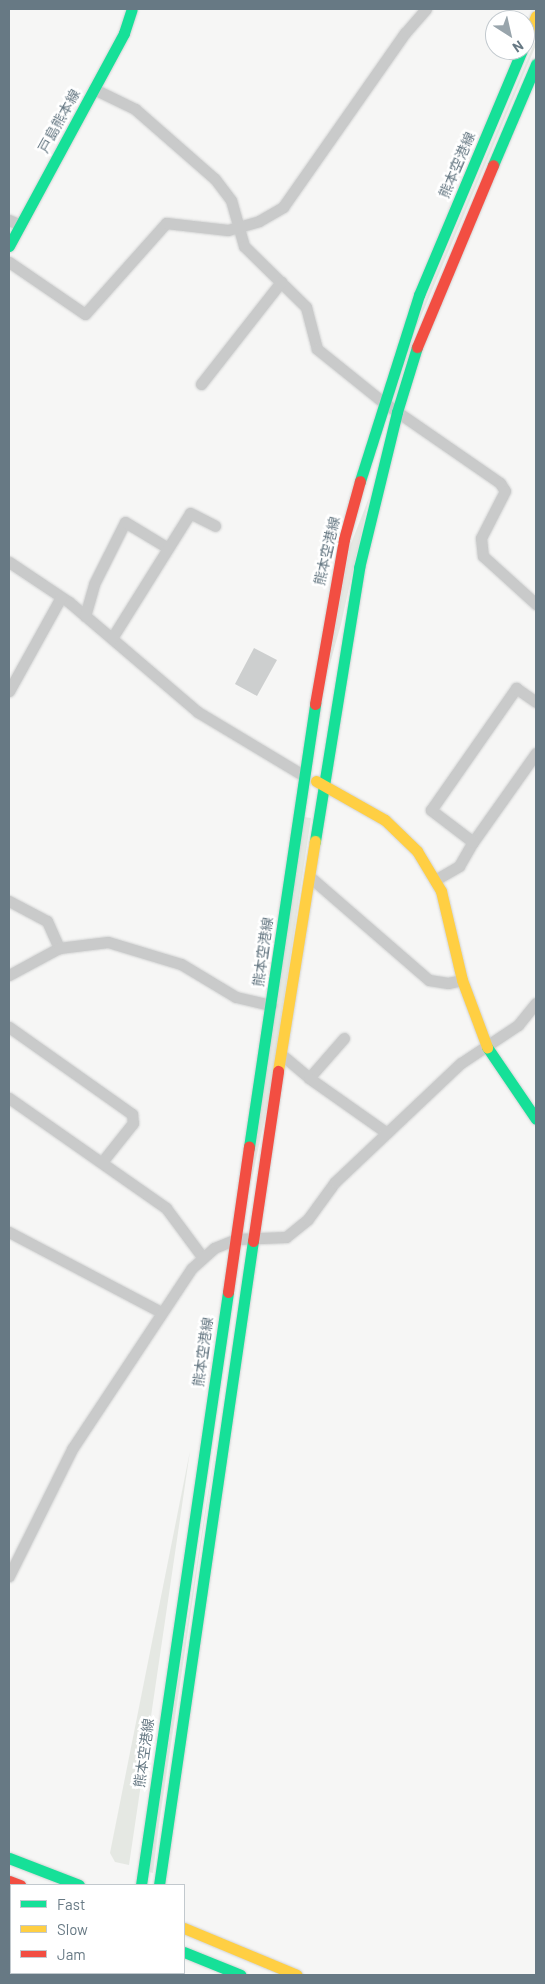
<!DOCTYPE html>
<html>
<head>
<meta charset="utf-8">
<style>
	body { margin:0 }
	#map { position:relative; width:545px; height:1984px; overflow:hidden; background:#f6f6f5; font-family:Barlow,"Noto Sans JP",sans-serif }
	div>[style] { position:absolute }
	.green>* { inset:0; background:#e5e8e3 }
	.building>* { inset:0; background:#cdcfcf }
	.roads { filter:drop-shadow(0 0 1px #d2d3d3) drop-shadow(0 0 1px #d2d3d3) }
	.street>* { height:11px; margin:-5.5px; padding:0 5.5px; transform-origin:5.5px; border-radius:5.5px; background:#c9caca }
	.fast>* { height:11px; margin:-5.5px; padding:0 5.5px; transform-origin:5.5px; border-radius:5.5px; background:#16e098 }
	.slow>* { height:11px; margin:-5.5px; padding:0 5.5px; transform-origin:5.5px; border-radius:5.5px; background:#ffcf43 }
	.jam>* { height:11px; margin:-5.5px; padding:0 5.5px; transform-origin:5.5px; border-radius:5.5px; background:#f24e42 }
	span { translate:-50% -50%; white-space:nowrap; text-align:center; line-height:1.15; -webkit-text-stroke:5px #fff; paint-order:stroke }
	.street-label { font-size:14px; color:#677984 }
	.frame { position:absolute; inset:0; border:10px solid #677984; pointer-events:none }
	.legend { position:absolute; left:10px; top:1884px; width:175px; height:90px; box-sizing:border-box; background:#fff; border:1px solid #c2c9ce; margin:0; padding:6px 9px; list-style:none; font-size:15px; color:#677984 }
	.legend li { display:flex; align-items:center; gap:10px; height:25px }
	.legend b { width:25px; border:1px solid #c2c9ce }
	.north { position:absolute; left:485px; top:10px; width:50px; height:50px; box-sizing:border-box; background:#fff; border:1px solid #c2c9ce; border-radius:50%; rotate:145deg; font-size:14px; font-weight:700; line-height:20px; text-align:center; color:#677984 }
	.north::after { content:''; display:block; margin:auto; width:18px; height:22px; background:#99a5ac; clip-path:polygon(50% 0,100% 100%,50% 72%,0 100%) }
</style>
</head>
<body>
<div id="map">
	<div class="green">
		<i style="clip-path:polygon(536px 39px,536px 45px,400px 366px,430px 289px)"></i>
		<i style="clip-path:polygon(369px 498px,341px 624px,327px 674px,350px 546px)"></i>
		<i style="clip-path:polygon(304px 817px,311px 818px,269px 1099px,248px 1196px)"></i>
		<i style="clip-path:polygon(220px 1418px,159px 1824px,153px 1873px,149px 1872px,172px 1720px)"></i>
		<i style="clip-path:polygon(190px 1451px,150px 1723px,129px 1865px,115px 1862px,110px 1853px)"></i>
	</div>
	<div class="building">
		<i style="clip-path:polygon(254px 648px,277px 660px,257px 696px,235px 684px)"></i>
	</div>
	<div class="roads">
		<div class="street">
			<i style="left:94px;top:89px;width:46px;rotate:26deg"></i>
			<i style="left:135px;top:109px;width:106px;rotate:41.2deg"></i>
			<i style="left:215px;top:179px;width:26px;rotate:53deg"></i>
			<i style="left:231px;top:200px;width:48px;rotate:74.2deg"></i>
			<i style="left:244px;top:246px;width:87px;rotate:44.5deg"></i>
			<i style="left:306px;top:307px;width:43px;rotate:75.3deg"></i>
			<i style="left:317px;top:349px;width:85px;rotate:38.8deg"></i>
			<i style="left:383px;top:402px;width:142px;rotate:34.7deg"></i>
			<i style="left:500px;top:483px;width:9px;rotate:58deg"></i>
			<i style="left:505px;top:491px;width:53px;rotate:117.1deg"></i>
			<i style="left:481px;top:538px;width:18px;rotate:84deg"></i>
			<i style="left:483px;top:556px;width:72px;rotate:42.2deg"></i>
			<i style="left:9px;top:220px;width:12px;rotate:24deg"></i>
			<i style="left:9px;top:262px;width:92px;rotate:34.4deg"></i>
			<i style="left:85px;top:314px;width:122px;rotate:-48.3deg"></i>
			<i style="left:166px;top:223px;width:62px;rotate:6.4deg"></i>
			<i style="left:228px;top:230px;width:32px;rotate:-16deg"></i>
			<i style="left:259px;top:221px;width:28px;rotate:-30deg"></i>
			<i style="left:283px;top:207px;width:213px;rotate:-55deg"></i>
			<i style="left:405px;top:33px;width:32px;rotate:-49deg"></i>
			<i style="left:201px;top:384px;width:130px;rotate:-51.9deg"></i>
			<i style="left:9px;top:562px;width:72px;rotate:33.7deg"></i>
			<i style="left:69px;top:602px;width:170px;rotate:40.5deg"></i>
			<i style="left:198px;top:712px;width:122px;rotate:31deg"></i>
			<i style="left:85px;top:616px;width:33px;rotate:-74deg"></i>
			<i style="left:94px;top:584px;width:69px;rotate:-63.4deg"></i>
			<i style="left:125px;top:522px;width:50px;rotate:31.2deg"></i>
			<i style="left:112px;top:638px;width:147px;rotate:-58deg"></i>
			<i style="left:190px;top:513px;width:28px;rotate:27deg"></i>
			<i style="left:9px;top:691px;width:107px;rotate:-61deg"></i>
			<i style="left:473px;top:842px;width:109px;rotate:-54.7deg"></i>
			<i style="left:310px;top:877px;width:157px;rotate:40.9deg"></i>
			<i style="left:429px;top:980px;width:19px;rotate:9deg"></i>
			<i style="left:448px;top:983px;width:14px;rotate:-12deg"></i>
			<i style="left:435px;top:880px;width:28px;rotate:-30deg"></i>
			<i style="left:459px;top:866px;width:28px;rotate:-60deg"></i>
			<i style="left:473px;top:842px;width:53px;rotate:-142.7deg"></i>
			<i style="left:431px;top:810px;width:149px;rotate:-55.1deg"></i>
			<i style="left:516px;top:688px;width:24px;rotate:35deg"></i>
			<i style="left:9px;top:901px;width:43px;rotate:27.8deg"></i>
			<i style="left:47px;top:921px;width:30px;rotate:66deg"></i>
			<i style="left:9px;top:975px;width:57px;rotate:-28.4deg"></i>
			<i style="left:59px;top:948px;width:49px;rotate:-7deg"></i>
			<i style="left:108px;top:942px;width:76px;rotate:16.8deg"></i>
			<i style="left:181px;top:964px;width:64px;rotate:31deg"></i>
			<i style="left:236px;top:997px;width:36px;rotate:13deg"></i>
			<i style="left:9px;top:1027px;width:151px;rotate:35.3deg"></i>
			<i style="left:132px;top:1114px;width:9px;rotate:84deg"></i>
			<i style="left:133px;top:1123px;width:50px;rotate:128.5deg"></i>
			<i style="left:282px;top:1055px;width:35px;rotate:40deg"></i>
			<i style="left:309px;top:1078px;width:53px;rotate:-48.8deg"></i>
			<i style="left:309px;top:1078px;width:95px;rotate:35.2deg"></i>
			<i style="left:9px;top:1098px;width:192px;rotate:35deg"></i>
			<i style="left:166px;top:1208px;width:62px;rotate:53.5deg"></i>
			<i style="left:9px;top:1232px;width:172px;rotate:27.8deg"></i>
			<i style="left:9px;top:1576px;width:142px;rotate:-63.6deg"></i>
			<i style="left:72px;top:1449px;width:217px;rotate:-56.5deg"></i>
			<i style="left:192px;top:1268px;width:30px;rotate:-42deg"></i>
			<i style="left:214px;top:1248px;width:24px;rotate:-22deg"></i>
			<i style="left:236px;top:1239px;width:50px;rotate:-2.3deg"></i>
			<i style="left:286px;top:1237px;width:28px;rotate:-39deg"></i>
			<i style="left:308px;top:1219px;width:46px;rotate:-53.9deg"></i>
			<i style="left:335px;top:1182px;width:173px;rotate:-43.4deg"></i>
			<i style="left:461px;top:1063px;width:69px;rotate:-33.7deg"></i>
			<i style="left:518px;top:1025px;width:28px;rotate:-51deg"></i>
			<i style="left:9px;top:1925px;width:2px;rotate:27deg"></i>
			<i style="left:150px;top:1973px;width:7px;rotate:16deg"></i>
		</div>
		<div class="fast">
			<i style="left:493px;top:165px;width:110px;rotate:-66.9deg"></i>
			<i style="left:9px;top:246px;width:242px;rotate:-61.6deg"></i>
			<i style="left:124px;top:33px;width:25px;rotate:-72deg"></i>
			<i style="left:360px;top:481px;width:195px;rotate:-72.4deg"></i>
			<i style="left:419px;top:295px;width:266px;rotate:-67.2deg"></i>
			<i style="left:315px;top:841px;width:277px;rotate:-80.8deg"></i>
			<i style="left:359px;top:568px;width:161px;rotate:-76.3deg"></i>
			<i style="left:397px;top:412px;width:68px;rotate:-72.9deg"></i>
			<i style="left:487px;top:1047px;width:87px;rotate:55.8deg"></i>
			<i style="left:249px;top:1147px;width:448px;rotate:-81.5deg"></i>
			<i style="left:9px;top:1858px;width:75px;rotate:21.1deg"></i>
			<i style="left:141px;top:1885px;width:599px;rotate:-81.65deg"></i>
			<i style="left:159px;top:1885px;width:651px;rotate:-81.7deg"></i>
			<i style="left:184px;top:1952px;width:61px;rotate:22deg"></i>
			<i style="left:128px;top:1975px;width:2px;rotate:-63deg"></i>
		</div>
		<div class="slow">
			<i style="left:525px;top:43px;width:29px;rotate:-68deg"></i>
			<i style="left:316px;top:781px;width:79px;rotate:29.5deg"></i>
			<i style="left:385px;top:820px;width:45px;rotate:44.1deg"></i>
			<i style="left:417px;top:851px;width:47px;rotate:59deg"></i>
			<i style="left:441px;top:891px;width:91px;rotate:76.7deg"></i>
			<i style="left:462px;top:980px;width:72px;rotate:69.5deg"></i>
			<i style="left:278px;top:1071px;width:233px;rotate:-80.9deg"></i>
			<i style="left:184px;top:1928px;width:122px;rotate:22.6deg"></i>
			<i style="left:144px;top:1975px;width:2px;rotate:-63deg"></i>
		</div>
		<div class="jam">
			<i style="left:417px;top:347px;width:197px;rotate:-67.3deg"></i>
			<i style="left:315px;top:704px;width:168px;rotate:-80deg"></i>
			<i style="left:344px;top:539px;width:60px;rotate:-74.6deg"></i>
			<i style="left:253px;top:1241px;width:172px;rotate:-81.6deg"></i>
			<i style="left:228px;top:1292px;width:147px;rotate:-81.8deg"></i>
			<i style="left:9px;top:1881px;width:12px;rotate:20deg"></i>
		</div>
	</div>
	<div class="street-label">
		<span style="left:59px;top:121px;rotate:-61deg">戸島熊本線</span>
		<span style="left:457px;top:165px;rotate:-67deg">熊本空港線</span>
		<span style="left:327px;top:551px;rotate:-77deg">熊本空港線</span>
		<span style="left:263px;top:952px;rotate:-82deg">熊本空港線</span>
		<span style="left:203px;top:1352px;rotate:-82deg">熊本空港線</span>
		<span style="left:144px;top:1753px;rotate:-82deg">熊本空港線</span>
	</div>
	<div class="frame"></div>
	<ul class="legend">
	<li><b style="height:6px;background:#16e098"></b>Fast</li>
	<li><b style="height:6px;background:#ffcf43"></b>Slow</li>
	<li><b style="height:6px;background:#f24e42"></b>Jam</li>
	</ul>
	<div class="north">N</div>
</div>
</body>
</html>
